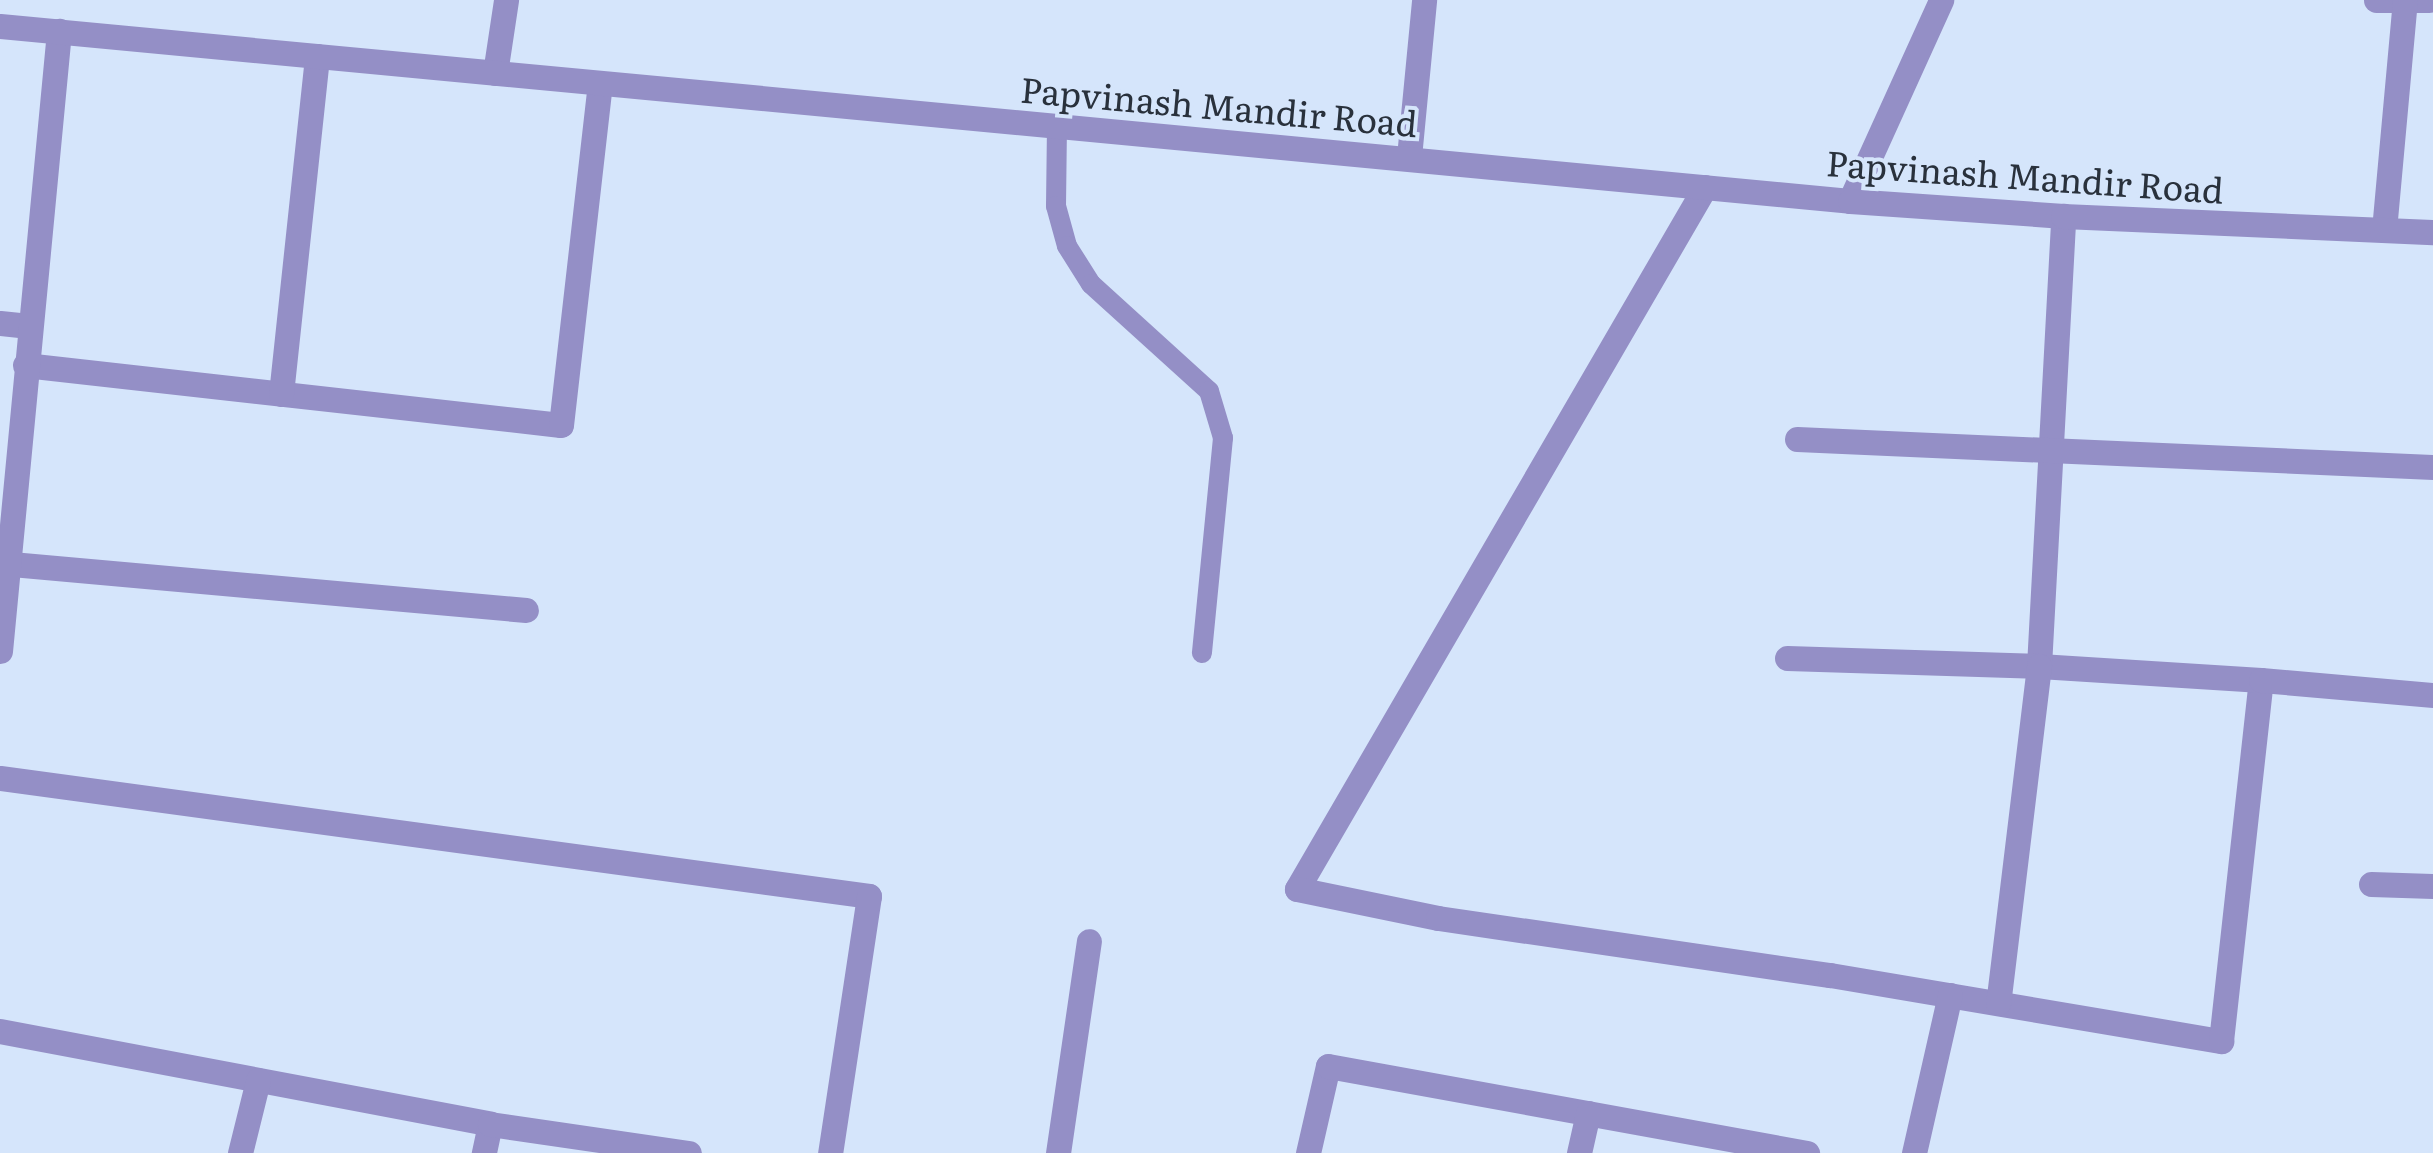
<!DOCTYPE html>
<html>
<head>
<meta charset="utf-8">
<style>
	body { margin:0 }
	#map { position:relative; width:2433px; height:1153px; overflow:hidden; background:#d5e5fb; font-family:Literata,serif }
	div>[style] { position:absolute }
	.service>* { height:20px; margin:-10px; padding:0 10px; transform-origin:10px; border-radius:10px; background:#948fc6 }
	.minor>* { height:25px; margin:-12.5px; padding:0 12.5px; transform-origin:12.5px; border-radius:12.5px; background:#948fc6 }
	.tertiary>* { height:25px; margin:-12.5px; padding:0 12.5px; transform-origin:12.5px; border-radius:12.5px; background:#948fc6 }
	span { translate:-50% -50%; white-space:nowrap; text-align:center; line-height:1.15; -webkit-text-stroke:8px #d5e5fb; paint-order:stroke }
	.street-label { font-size:35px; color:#29313c }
</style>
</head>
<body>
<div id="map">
	<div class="service">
		<i style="left:1057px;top:125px;width:81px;rotate:90.7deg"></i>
		<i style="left:1056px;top:206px;width:41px;rotate:74.6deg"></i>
		<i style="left:1067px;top:246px;width:45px;rotate:57.7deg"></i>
		<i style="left:1091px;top:284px;width:159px;rotate:42.2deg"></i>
		<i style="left:1209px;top:391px;width:49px;rotate:73.4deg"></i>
		<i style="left:1223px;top:438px;width:216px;rotate:95.6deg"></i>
	</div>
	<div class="minor">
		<i style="left:2376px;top:0;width:53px"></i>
		<i style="left:495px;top:73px;width:74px;rotate:-81.4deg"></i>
		<i style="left:1409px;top:157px;width:158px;rotate:-84.5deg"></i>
		<i style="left:1705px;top:187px;width:812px;rotate:120.17deg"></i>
		<i style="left:1297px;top:889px;width:144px;rotate:11.6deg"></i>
		<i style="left:1438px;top:918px;width:396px;rotate:8.3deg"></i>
		<i style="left:1830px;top:975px;width:397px;rotate:9.6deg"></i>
		<i style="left:2221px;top:1041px;width:363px;rotate:-83.7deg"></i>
		<i style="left:2261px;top:680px;width:222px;rotate:-176.4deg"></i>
		<i style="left:2039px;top:666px;width:451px;rotate:-86.9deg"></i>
		<i style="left:1850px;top:201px;width:221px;rotate:-65.6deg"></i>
		<i style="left:2384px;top:230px;width:231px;rotate:-84.8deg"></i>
		<i style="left:0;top:323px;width:29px;rotate:6deg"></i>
		<i style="left:25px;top:365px;width:539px;rotate:6.39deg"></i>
		<i style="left:561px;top:425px;width:344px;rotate:-83.5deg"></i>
		<i style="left:281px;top:394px;width:340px;rotate:-83.9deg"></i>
		<i style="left:1797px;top:439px;width:637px;rotate:2.52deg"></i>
		<i style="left:0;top:563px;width:528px;rotate:5.11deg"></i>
		<i style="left:0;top:651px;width:623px;rotate:-84.56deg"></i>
		<i style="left:1787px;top:658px;width:252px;rotate:1.8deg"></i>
		<i style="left:2039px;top:666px;width:339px;rotate:96.9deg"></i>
		<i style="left:2261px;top:680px;width:173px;rotate:5deg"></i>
		<i style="left:0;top:778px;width:877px;rotate:7.73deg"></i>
		<i style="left:869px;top:896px;width:260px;rotate:98.6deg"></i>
		<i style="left:2371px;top:884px;width:62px;rotate:1.8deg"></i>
		<i style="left:0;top:1031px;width:499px;rotate:10.7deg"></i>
		<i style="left:490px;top:1124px;width:30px;rotate:102deg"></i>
		<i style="left:490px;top:1124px;width:201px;rotate:8.3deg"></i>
		<i style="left:240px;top:1153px;width:75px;rotate:-76.1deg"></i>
		<i style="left:1058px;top:1153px;width:214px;rotate:-81.7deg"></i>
		<i style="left:1308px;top:1153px;width:89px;rotate:-77.1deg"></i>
		<i style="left:1328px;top:1066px;width:487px;rotate:10.3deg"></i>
		<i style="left:1579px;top:1153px;width:41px;rotate:-77.3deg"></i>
		<i style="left:1914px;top:1153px;width:162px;rotate:-77.2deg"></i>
	</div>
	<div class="tertiary">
		<i style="left:0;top:26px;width:1858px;rotate:5.4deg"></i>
		<i style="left:1850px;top:201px;width:214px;rotate:4deg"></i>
		<i style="left:2063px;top:216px;width:370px;rotate:2.5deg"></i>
	</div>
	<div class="street-label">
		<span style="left:1219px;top:105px;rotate:5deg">Papvinash Mandir Road</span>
		<span style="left:2025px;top:175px;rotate:4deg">Papvinash Mandir Road</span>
	</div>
</div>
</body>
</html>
